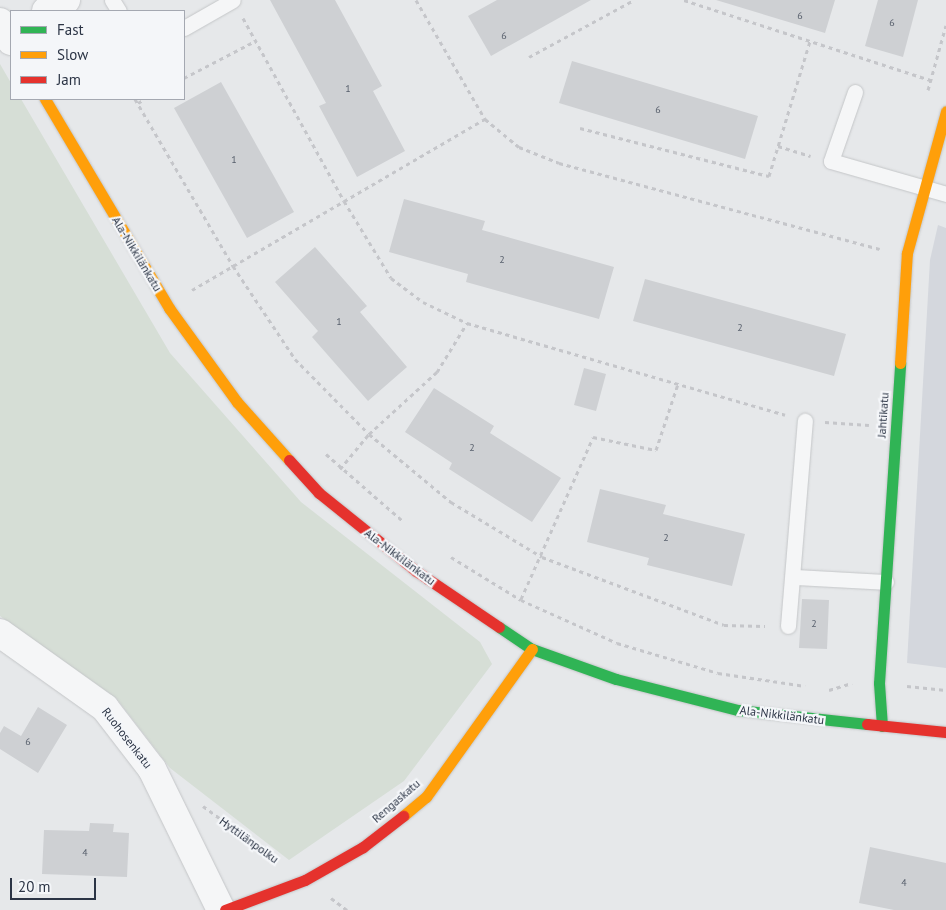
<!DOCTYPE html>
<html>
<head>
<meta charset="utf-8">
<style>
	body { margin:0 }
	#map { position:relative; width:946px; height:910px; overflow:hidden; background:#e6e8ea; font-family:"PT Sans",sans-serif }
	div>[style] { position:absolute }
	.built>* { inset:0; background:#d4d7dd }
	.green>* { inset:0; background:#d6ded6 }
	.building>* { inset:0; background:#ced0d3 }
	.path>* { height:3px; margin-top:-1.5px; transform-origin:0; background:repeating-linear-gradient(90deg,#c5c6ca 0 4px,transparent 0 8px) }
	.roads { filter:drop-shadow(0 0 1px #c4c6c8) drop-shadow(0 0 1px #c4c6c8) }
	.lane>* { height:15px; margin:-7.5px; padding:0 7.5px; transform-origin:7.5px; border-radius:7.5px; background:#f5f6f7 }
	.street>* { height:28px; margin:-14px; padding:0 14px; transform-origin:14px; border-radius:14px; background:#f5f6f7 }
	.fast>* { height:11px; margin:-5.5px; padding:0 5.5px; transform-origin:5.5px; border-radius:5.5px; background:#30b455 }
	.slow>* { height:11px; margin:-5.5px; padding:0 5.5px; transform-origin:5.5px; border-radius:5.5px; background:#ff9f0a }
	.jam>* { height:11px; margin:-5.5px; padding:0 5.5px; transform-origin:5.5px; border-radius:5.5px; background:#e5322d }
	span { translate:-50% -50%; white-space:nowrap; text-align:center; line-height:1.15; -webkit-text-stroke:4.5px #f4f6f9; paint-order:stroke }
	.number-label { font-size:10px; color:#545c69 }
	.number-label span { -webkit-text-stroke-width:0 }
	.street-label { font-size:12px; color:#2b3445 }
	.legend { position:absolute; left:10px; top:10px; width:175px; height:90px; box-sizing:border-box; background:#f4f6f9; border:1px solid #a4a8b1; margin:0; padding:6px 9px; list-style:none; font-size:15px; color:#2b3445 }
	.legend li { display:flex; align-items:center; gap:10px; height:25px }
	.legend b { width:25px; border:1px solid #a4a8b1 }
	.scale { position:absolute; left:10px; top:878px; width:86px; height:22px; box-sizing:border-box; border:2px solid #2b3445; border-top:0; padding-left:6px; font-size:15px; line-height:18px; white-space:nowrap; color:#2b3445; -webkit-text-stroke:4px #f4f6f9; paint-order:stroke }
</style>
</head>
<body>
<div id="map">
	<div class="built">
		<i style="clip-path:polygon(938px 225px,946px 228px,946px 668px,907px 663px,930px 260px)"></i>
	</div>
	<div class="green">
		<i style="clip-path:polygon(0 64px,11px 83px,11px 99px,21px 99px,170px 353px,301px 502px,480px 642px,492px 664px,404px 781px,289px 860px,170px 768px,116px 698px,0 616px)"></i>
	</div>
	<div class="building">
		<i style="clip-path:polygon(270px 0,335px 0,382px 86px,373px 91px,405px 151px,357px 177px,319px 106px,326px 103px)"></i>
		<i style="clip-path:polygon(497px 0,591px 0,491px 56px,468px 16px)"></i>
		<i style="clip-path:polygon(716px 0,835px 0,825px 33px)"></i>
		<i style="clip-path:polygon(878px 0,918px 0,903px 57px,865px 46px)"></i>
		<i style="clip-path:polygon(572px 61px,758px 116px,745px 159px,559px 103px)"></i>
		<i style="clip-path:polygon(221px 82px,294px 212px,247px 238px,174px 108px)"></i>
		<i style="clip-path:polygon(404px 199px,485px 221px,482px 230px,614px 267px,599px 319px,466px 282px,468px 274px,389px 252px)"></i>
		<i style="clip-path:polygon(315px 247px,367px 306px,360px 312px,407px 367px,368px 401px,312px 337px,318px 331px,275px 282px)"></i>
		<i style="clip-path:polygon(645px 279px,846px 334px,834px 376px,633px 321px)"></i>
		<i style="clip-path:polygon(584px 368px,606px 374px,596px 411px,574px 405px)"></i>
		<i style="clip-path:polygon(434px 388px,494px 426px,490px 433px,561px 478px,532px 522px,449px 469px,452px 463px,405px 432px)"></i>
		<i style="clip-path:polygon(600px 489px,666px 505px,663px 514px,745px 534px,732px 586px,647px 565px,649px 558px,587px 542px)"></i>
		<i style="clip-path:polygon(802px 599px,829px 600px,827px 649px,799px 648px)"></i>
		<i style="clip-path:polygon(38px 707px,67px 725px,38px 773px,0 749px,0 733px,4px 726px,21px 736px)"></i>
		<i style="clip-path:polygon(90px 823px,114px 824px,113px 832px,129px 833px,127px 877px,42px 874px,44px 830px,89px 831px)"></i>
		<i style="clip-path:polygon(870px 847px,946px 863px,946px 910px,894px 910px,859px 903px)"></i>
	</div>
	<div class="path">
		<i style="left:416px;top:0;width:138px;rotate:59.9deg"></i>
		<i style="left:485px;top:119px;width:44px;rotate:39.5deg"></i>
		<i style="left:519px;top:147px;width:43px;rotate:21.8deg"></i>
		<i style="left:559px;top:163px;width:332px;rotate:15deg"></i>
		<i style="left:684px;top:0;width:259px;rotate:18deg"></i>
		<i style="left:243px;top:18px;width:209px;rotate:61.1deg"></i>
		<i style="left:344px;top:201px;width:90px;rotate:58.6deg"></i>
		<i style="left:391px;top:278px;width:40px;rotate:37deg"></i>
		<i style="left:423px;top:302px;width:49px;rotate:25.5deg"></i>
		<i style="left:467px;top:323px;width:331px;rotate:16.1deg"></i>
		<i style="left:529px;top:57px;width:119px;rotate:-28.5deg"></i>
		<i style="left:184px;top:78px;width:80px;rotate:-27.5deg"></i>
		<i style="left:928px;top:90px;width:67px;rotate:-74.5deg"></i>
		<i style="left:135px;top:99px;width:194px;rotate:59.6deg"></i>
		<i style="left:233px;top:266px;width:112px;rotate:56.3deg"></i>
		<i style="left:295px;top:359px;width:105px;rotate:45.4deg"></i>
		<i style="left:369px;top:434px;width:107px;rotate:39.7deg"></i>
		<i style="left:451px;top:502px;width:106px;rotate:31.1deg"></i>
		<i style="left:542px;top:557px;width:194px;rotate:20.5deg"></i>
		<i style="left:724px;top:625px;width:41px;rotate:1.4deg"></i>
		<i style="left:138px;top:103px;width:8px;rotate:-30deg"></i>
		<i style="left:580px;top:128px;width:195px;rotate:14.3deg"></i>
		<i style="left:769px;top:176px;width:141px;rotate:-73.1deg"></i>
		<i style="left:778px;top:146px;width:34px;rotate:17deg"></i>
		<i style="left:192px;top:290px;width:339px;rotate:-30.3deg"></i>
		<i style="left:825px;top:422px;width:44px;rotate:3.9deg"></i>
		<i style="left:326px;top:454px;width:103px;rotate:41.1deg"></i>
		<i style="left:340px;top:469px;width:45px;rotate:-50.4deg"></i>
		<i style="left:369px;top:434px;width:92px;rotate:-42.4deg"></i>
		<i style="left:437px;top:372px;width:57px;rotate:-58.5deg"></i>
		<i style="left:451px;top:557px;width:82px;rotate:31.6deg"></i>
		<i style="left:521px;top:600px;width:105px;rotate:24.1deg"></i>
		<i style="left:617px;top:643px;width:105px;rotate:16.5deg"></i>
		<i style="left:718px;top:673px;width:88px;rotate:8.5deg"></i>
		<i style="left:521px;top:599px;width:177px;rotate:-66deg"></i>
		<i style="left:593px;top:437px;width:64px;rotate:11.7deg"></i>
		<i style="left:656px;top:450px;width:70px;rotate:-71.6deg"></i>
		<i style="left:907px;top:686px;width:39px;rotate:6deg"></i>
		<i style="left:829px;top:690px;width:24px;rotate:-17deg"></i>
		<i style="left:203px;top:806px;width:92px;rotate:36.1deg"></i>
		<i style="left:331px;top:898px;width:20px;rotate:37deg"></i>
	</div>
	<div class="roads">
		<div class="lane">
			<i style="left:112px;top:0;width:13px;rotate:58deg"></i>
			<i style="left:184px;top:28px;width:56px;rotate:-29.7deg"></i>
			<i style="left:855px;top:92px;width:73px;rotate:109.2deg"></i>
			<i style="left:831px;top:161px;width:120px;rotate:16deg"></i>
			<i style="left:794px;top:577px;width:92px;rotate:3.1deg"></i>
			<i style="left:788px;top:626px;width:206px;rotate:-85.3deg"></i>
		</div>
		<div class="street">
			<i style="left:46px;top:11px;width:23px;rotate:-29deg"></i>
			<i style="left:0;top:22px;width:22px;rotate:60deg"></i>
			<i style="left:0;top:633px;width:129px;rotate:35.5deg"></i>
			<i style="left:105px;top:708px;width:77px;rotate:52.4deg"></i>
			<i style="left:152px;top:769px;width:157px;rotate:63.9deg"></i>
		</div>
		<div class="fast">
			<i style="left:499px;top:627px;width:40px;rotate:34deg"></i>
			<i style="left:532px;top:649px;width:89px;rotate:19.7deg"></i>
			<i style="left:616px;top:679px;width:126px;rotate:14.3deg"></i>
			<i style="left:738px;top:710px;width:130px;rotate:6.2deg"></i>
			<i style="left:882px;top:726px;width:43px;rotate:-94deg"></i>
			<i style="left:879px;top:683px;width:321px;rotate:-86.2deg"></i>
		</div>
		<div class="slow">
			<i style="left:45px;top:99px;width:243px;rotate:59.3deg"></i>
			<i style="left:169px;top:308px;width:116px;rotate:54.1deg"></i>
			<i style="left:237px;top:402px;width:78px;rotate:48.1deg"></i>
			<i style="left:900px;top:363px;width:110px;rotate:-86.4deg"></i>
			<i style="left:907px;top:253px;width:147px;rotate:-74.6deg"></i>
			<i style="left:403px;top:816px;width:30px;rotate:-40deg"></i>
			<i style="left:426px;top:797px;width:182px;rotate:-54.4deg"></i>
		</div>
		<div class="jam">
			<i style="left:289px;top:460px;width:45px;rotate:47.7deg"></i>
			<i style="left:319px;top:493px;width:124px;rotate:38.8deg"></i>
			<i style="left:416px;top:571px;width:100px;rotate:34deg"></i>
			<i style="left:867px;top:724px;width:79px;rotate:5.8deg"></i>
			<i style="left:225px;top:910px;width:85px;rotate:-20.6deg"></i>
			<i style="left:305px;top:880px;width:67px;rotate:-29.6deg"></i>
			<i style="left:363px;top:847px;width:51px;rotate:-37.8deg"></i>
		</div>
	</div>
	<div class="number-label">
		<span style="left:800px;top:16px">6</span>
		<span style="left:892px;top:23px">6</span>
		<span style="left:504px;top:36px">6</span>
		<span style="left:348px;top:89px">1</span>
		<span style="left:658px;top:110px">6</span>
		<span style="left:234px;top:160px">1</span>
		<span style="left:502px;top:260px">2</span>
		<span style="left:339px;top:322px">1</span>
		<span style="left:740px;top:328px">2</span>
		<span style="left:472px;top:448px">2</span>
		<span style="left:666px;top:538px">2</span>
		<span style="left:814px;top:624px">2</span>
		<span style="left:28px;top:742px">6</span>
		<span style="left:85px;top:853px">4</span>
		<span style="left:904px;top:883px">4</span>
	</div>
	<div class="street-label">
		<span style="left:137px;top:254px;rotate:59deg">Ala-Nikkilänkatu</span>
		<span style="left:883px;top:415px;rotate:-86deg">Jahtikatu</span>
		<span style="left:400px;top:557px;rotate:37deg">Ala-Nikkilänkatu</span>
		<span style="left:782px;top:715px;rotate:7deg">Ala-Nikkilänkatu</span>
		<span style="left:127px;top:738px;rotate:52deg">Ruohosenkatu</span>
		<span style="left:396px;top:801px;rotate:-41deg">Rengaskatu</span>
		<span style="left:249px;top:840px;rotate:36deg">Hyttilänpolku</span>
	</div>
	<ul class="legend">
	<li><b style="height:6px;background:#30b455"></b>Fast</li>
	<li><b style="height:6px;background:#ff9f0a"></b>Slow</li>
	<li><b style="height:6px;background:#e5322d"></b>Jam</li>
	</ul>
	<div class="scale">20 m</div>
</div>
</body>
</html>
